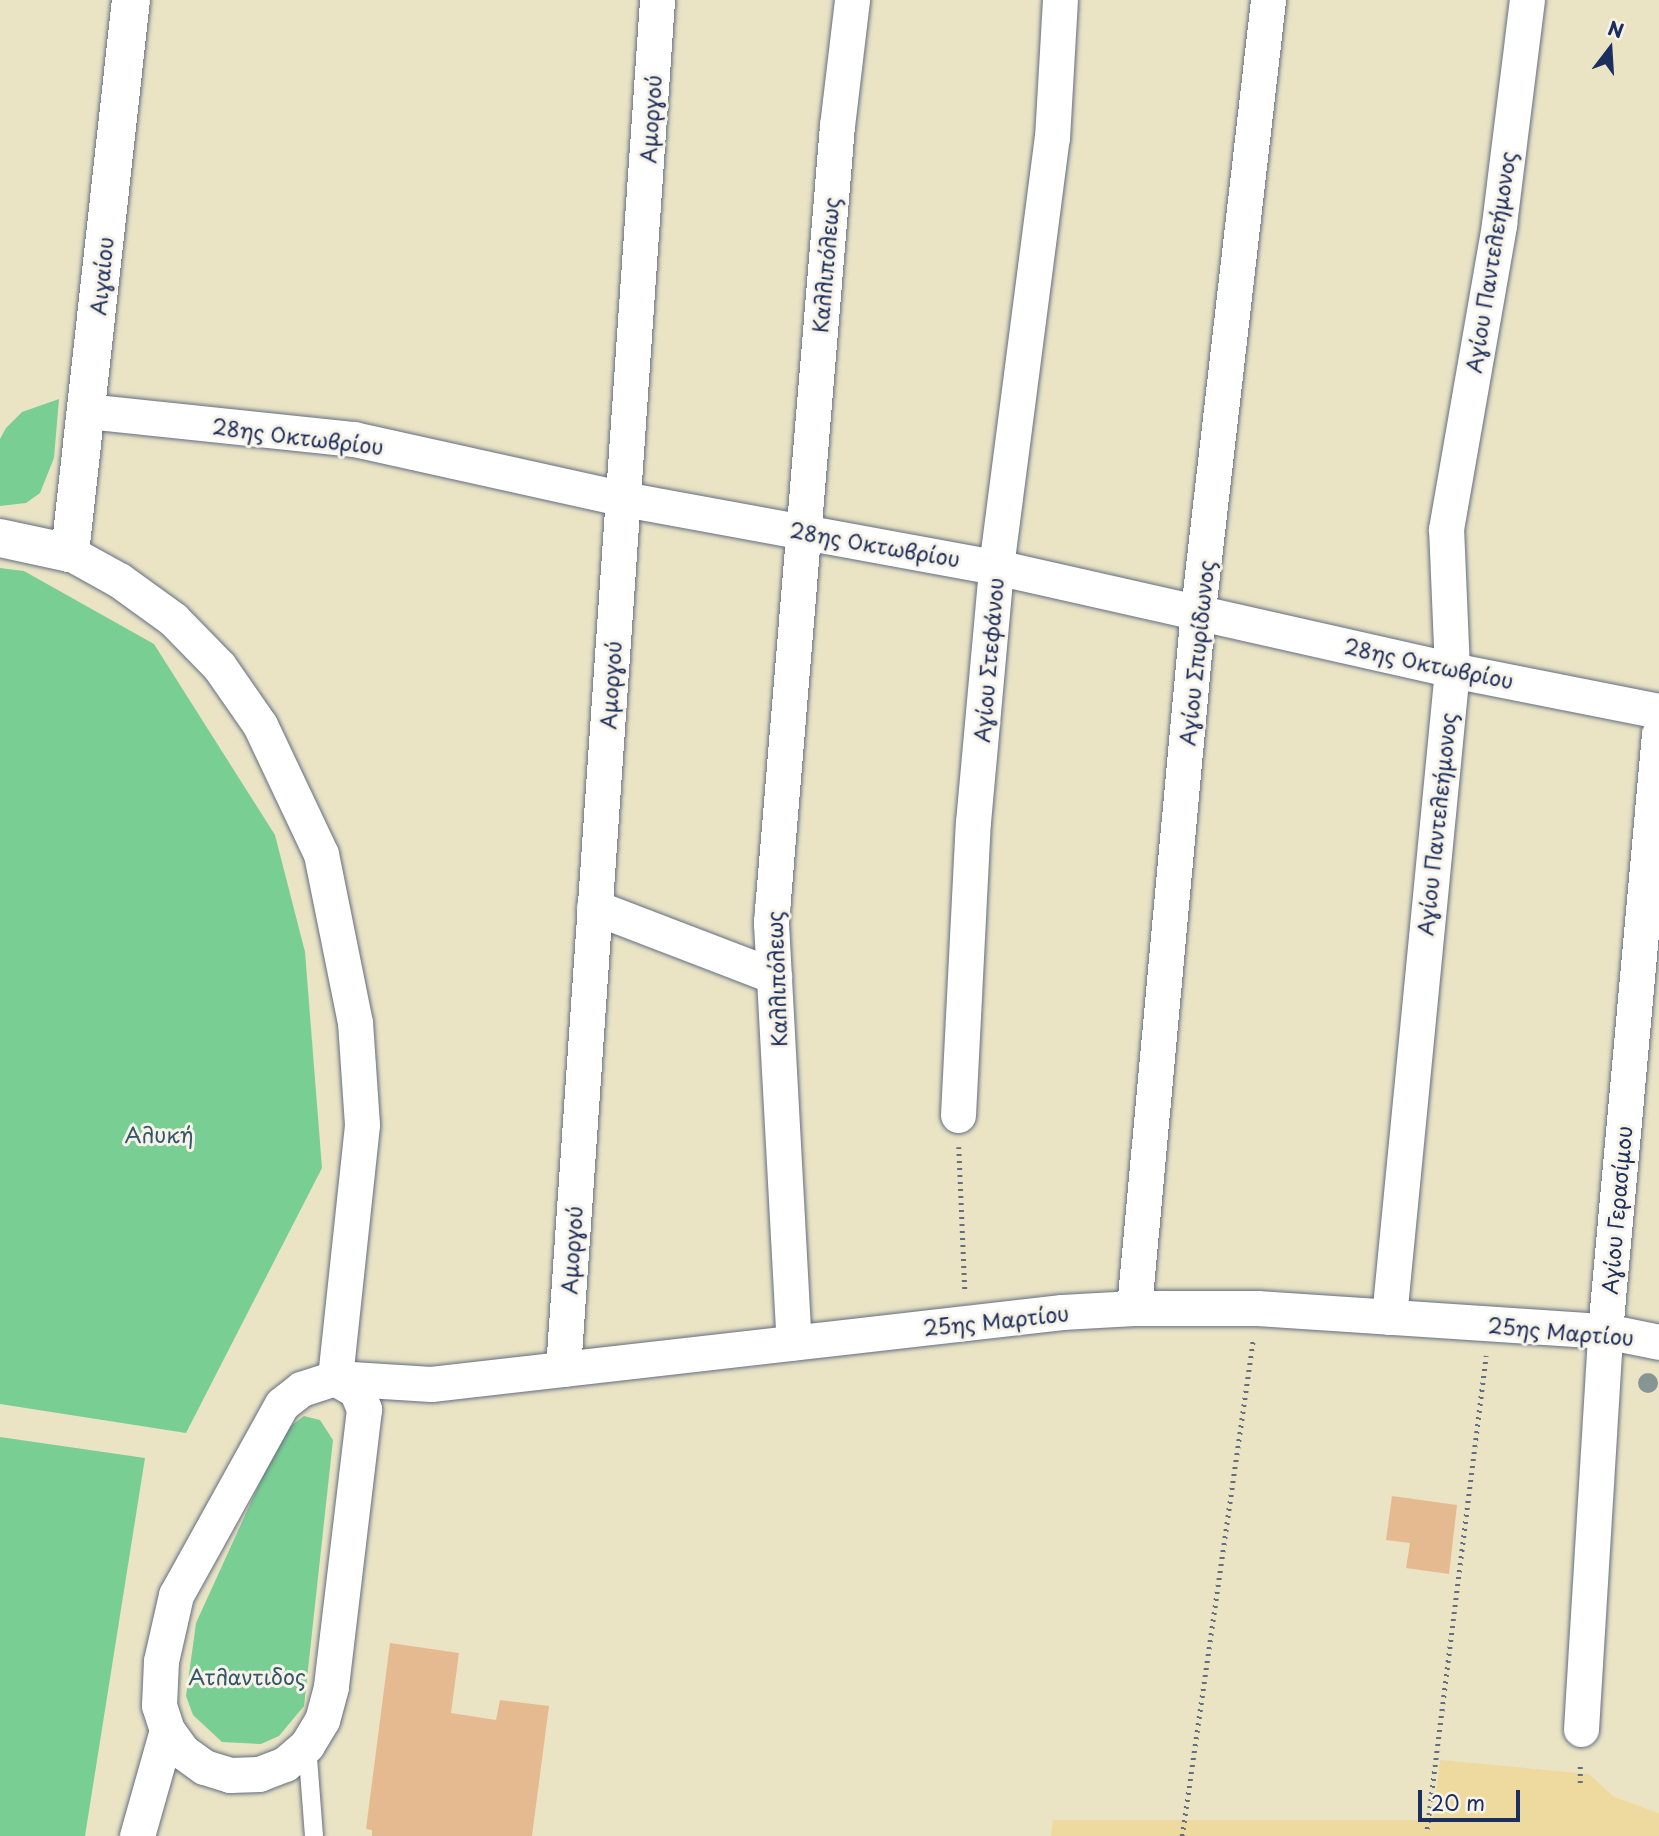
<!DOCTYPE html>
<html>
<head>
<meta charset="utf-8">
<style>
	body { margin:0 }
	#map { position:relative; width:1659px; height:1836px; overflow:hidden; background:#eae4c5; font-family:"Playpen Sans",sans-serif }
	div>[style] { position:absolute }
	.green>* { inset:0; background:#79cf93 }
	.sand>* { inset:0; background:#eeda9e }
	.building>* { inset:0; background:#e6ba90 }
	.path>* { height:4.5px; margin-top:-2.25px; transform-origin:0; background:repeating-linear-gradient(90deg,#636e82 0 2px,transparent 0 7px) }
	.roads { filter:drop-shadow(0 0 2px #636e82) drop-shadow(0 0 2px #636e82) }
	.lane>* { height:18px; margin:-9px; padding:0 9px; transform-origin:9px; border-radius:9px; background:#fff }
	.street>* { height:35px; margin:-17.5px; padding:0 17.5px; transform-origin:17.5px; border-radius:17.5px; background:#fff }
	.secondary>* { height:38px; margin:-19px; padding:0 19px; transform-origin:19px; border-radius:19px; background:#fff }
	.trees>* { width:20px; height:20px; margin:-10px; border-radius:50%; background:#859694 }
	span { translate:-50% -50%; white-space:nowrap; text-align:center; line-height:1.15; -webkit-text-stroke:6px #f7f3e8; paint-order:stroke }
	.street-label { font-size:21px; color:#1b2f5e }
	.park-label { font-size:21px; color:#32576b }
	.north { position:absolute; left:1575px; top:14px; width:70px; height:70px; -webkit-text-stroke:5px #f7f3e8; paint-order:stroke; rotate:17deg; font-size:19px; font-weight:700; line-height:28px; text-align:center; color:#1b2f5e }
	.north::after { content:''; display:block; margin:auto; width:24px; height:32px; background:#1b2f5e; clip-path:polygon(50% 0,100% 100%,50% 72%,0 100%) }
	.scale { position:absolute; left:1418px; top:1790px; width:102px; height:32px; box-sizing:border-box; border:4px solid #1b2f5e; border-top:0; padding-left:9px; font-size:21px; line-height:24px; white-space:nowrap; color:#1b2f5e; -webkit-text-stroke:5px #f7f3e8; paint-order:stroke }
</style>
</head>
<body>
<div id="map">
	<div class="green">
		<i style="clip-path:polygon(59px 399px,54px 458px,40px 493px,26px 503px,0 506px,0 439px,6px 428px,22px 412px)"></i>
		<i style="clip-path:polygon(0 568px,24px 571px,154px 644px,275px 835px,305px 952px,322px 1168px,186px 1433px,0 1404px)"></i>
		<i style="clip-path:polygon(304px 1416px,320px 1420px,333px 1440px,304px 1706px,279px 1736px,261px 1744px,222px 1742px,193px 1715px,186px 1696px,196px 1623px,283px 1432px)"></i>
		<i style="clip-path:polygon(0 1437px,145px 1458px,85px 1836px,0 1836px)"></i>
	</div>
	<div class="sand">
		<i style="clip-path:polygon(1440px 1760px,1589px 1774px,1614px 1797px,1659px 1813px,1659px 1836px,1051px 1836px,1053px 1820px,1433px 1820px)"></i>
	</div>
	<div class="building">
		<i style="clip-path:polygon(1392px 1496px,1457px 1505px,1449px 1574px,1406px 1568px,1410px 1543px,1386px 1540px)"></i>
		<i style="clip-path:polygon(390px 1643px,459px 1653px,451px 1713px,496px 1720px,500px 1700px,549px 1706px,532px 1836px,372px 1836px,372px 1830px,366px 1829px)"></i>
	</div>
	<div class="path">
		<i style="left:959px;top:1147px;width:142px;rotate:87.6deg"></i>
		<i style="left:1580px;top:1783px;width:21px;rotate:-90deg"></i>
		<i style="left:1427px;top:1829px;width:477px;rotate:-82.9deg"></i>
		<i style="left:1182px;top:1836px;width:501px;rotate:-81.85deg"></i>
	</div>
	<div class="roads">
		<div class="lane">
			<i style="left:307px;top:1745px;width:91px;rotate:85.6deg"></i>
		</div>
		<div class="street">
			<i style="left:86px;top:411px;width:269px;rotate:6deg"></i>
			<i style="left:354px;top:439px;width:277px;rotate:12.5deg"></i>
			<i style="left:624px;top:499px;width:378px;rotate:10.4deg"></i>
			<i style="left:996px;top:567px;width:467px;rotate:12.7deg"></i>
			<i style="left:1452px;top:670px;width:211px;rotate:11.2deg"></i>
			<i style="left:70px;top:553px;width:56px;rotate:28.9deg"></i>
			<i style="left:119px;top:580px;width:67px;rotate:35.8deg"></i>
			<i style="left:173px;top:619px;width:66px;rotate:45.6deg"></i>
			<i style="left:219px;top:666px;width:72px;rotate:55.2deg"></i>
			<i style="left:260px;top:725px;width:143px;rotate:64.7deg"></i>
			<i style="left:321px;top:854px;width:171px;rotate:78.6deg"></i>
			<i style="left:355px;top:1022px;width:103px;rotate:86.1deg"></i>
			<i style="left:362px;top:1125px;width:254px;rotate:96.1deg"></i>
			<i style="left:773px;top:899px;width:24px;rotate:95deg"></i>
			<i style="left:771px;top:923px;width:420px;rotate:86.9deg"></i>
			<i style="left:594px;top:907px;width:193px;rotate:21deg"></i>
			<i style="left:771px;top:923px;width:800px;rotate:-85.27deg"></i>
			<i style="left:837px;top:126px;width:127px;rotate:-83.2deg"></i>
			<i style="left:958px;top:1115px;width:293px;rotate:-87.1deg"></i>
			<i style="left:973px;top:822px;width:256px;rotate:-84.8deg"></i>
			<i style="left:996px;top:567px;width:433px;rotate:-82.6deg"></i>
			<i style="left:1052px;top:138px;width:138px;rotate:-86.7deg"></i>
			<i style="left:1134px;top:1308px;width:701px;rotate:-84.76deg"></i>
			<i style="left:1198px;top:610px;width:614px;rotate:-83.45deg"></i>
			<i style="left:1389px;top:1317px;width:650px;rotate:-84.44deg"></i>
			<i style="left:1452px;top:670px;width:141px;rotate:-92.4deg"></i>
			<i style="left:1446px;top:529px;width:310px;rotate:-80.1deg"></i>
			<i style="left:1499px;top:224px;width:226px;rotate:-82.9deg"></i>
			<i style="left:563px;top:1369px;width:1372px;rotate:-86.07deg"></i>
			<i style="left:335px;top:1378px;width:96px;rotate:3.6deg"></i>
			<i style="left:431px;top:1384px;width:635px;rotate:-6.51deg"></i>
			<i style="left:1062px;top:1312px;width:72px;rotate:-3.2deg"></i>
			<i style="left:1134px;top:1308px;width:123px"></i>
			<i style="left:1257px;top:1308px;width:349px;rotate:3.8deg"></i>
			<i style="left:1605px;top:1331px;width:55px;rotate:11.5deg"></i>
			<i style="left:335px;top:1378px;width:24px;rotate:30deg"></i>
			<i style="left:356px;top:1390px;width:21px;rotate:67deg"></i>
			<i style="left:364px;top:1409px;width:280px;rotate:96.8deg"></i>
			<i style="left:331px;top:1687px;width:34px;rotate:105deg"></i>
			<i style="left:322px;top:1720px;width:29px;rotate:121deg"></i>
			<i style="left:307px;top:1745px;width:29px;rotate:139deg"></i>
			<i style="left:285px;top:1764px;width:28px;rotate:159deg"></i>
			<i style="left:259px;top:1774px;width:29px;rotate:178deg"></i>
			<i style="left:230px;top:1775px;width:27px;rotate:-163deg"></i>
			<i style="left:204px;top:1767px;width:26px;rotate:-144deg"></i>
			<i style="left:183px;top:1752px;width:27px;rotate:-126deg"></i>
			<i style="left:167px;top:1730px;width:26px;rotate:-108deg"></i>
			<i style="left:159px;top:1705px;width:44px;rotate:-87.4deg"></i>
			<i style="left:161px;top:1661px;width:68px;rotate:-77.2deg"></i>
			<i style="left:176px;top:1595px;width:218px;rotate:-61deg"></i>
			<i style="left:282px;top:1404px;width:24px;rotate:-38deg"></i>
			<i style="left:301px;top:1389px;width:36px;rotate:-18deg"></i>
			<i style="left:1581px;top:1729px;width:399px;rotate:-86.5deg"></i>
			<i style="left:1605px;top:1331px;width:599px;rotate:-84.83deg"></i>
			<i style="left:137px;top:1836px;width:110px;rotate:-74.2deg"></i>
		</div>
		<div class="secondary">
			<i style="left:0;top:538px;width:72px;rotate:12.1deg"></i>
			<i style="left:70px;top:553px;width:556px;rotate:-83.71deg"></i>
		</div>
	</div>
	<div class="trees">
		<i style="left:1648px;top:1383px"></i>
	</div>
	<div class="street-label">
		<span style="left:650px;top:119px;rotate:-86deg">Αμοργού</span>
		<span style="left:1490px;top:262px;rotate:-81deg">Αγίου Παντελεήμονος</span>
		<span style="left:825px;top:265px;rotate:-85deg">Καλλιπόλεως</span>
		<span style="left:101px;top:276px;rotate:-84deg">Αιγαίου</span>
		<span style="left:298px;top:436px;rotate:7deg">28ης Οκτωβρίου</span>
		<span style="left:875px;top:544px;rotate:10deg">28ης Οκτωβρίου</span>
		<span style="left:1196px;top:653px;rotate:-84deg">Αγίου Σπυρίδωνος</span>
		<span style="left:988px;top:660px;rotate:-85deg">Αγίου Στεφάνου</span>
		<span style="left:1429px;top:663px;rotate:12deg">28ης Οκτωβρίου</span>
		<span style="left:610px;top:685px;rotate:-86deg">Αμοργού</span>
		<span style="left:1436px;top:824px;rotate:-84deg">Αγίου Παντελεήμονος</span>
		<span style="left:776px;top:979px;rotate:-92deg">Καλλιπόλεως</span>
		<span style="left:1616px;top:1210px;rotate:-85deg">Αγίου Γερασίμου</span>
		<span style="left:571px;top:1250px;rotate:-86deg">Αμοργού</span>
		<span style="left:996px;top:1320px;rotate:-6deg">25ης Μαρτίου</span>
		<span style="left:1561px;top:1331px;rotate:5deg">25ης Μαρτίου</span>
	</div>
	<div class="park-label">
		<span style="left:159px;top:1134px">Αλυκή</span>
		<span style="left:247px;top:1676px">Ατλαντιδος</span>
	</div>
	<div class="north">N</div>
	<div class="scale">20 m</div>
</div>
</body>
</html>
